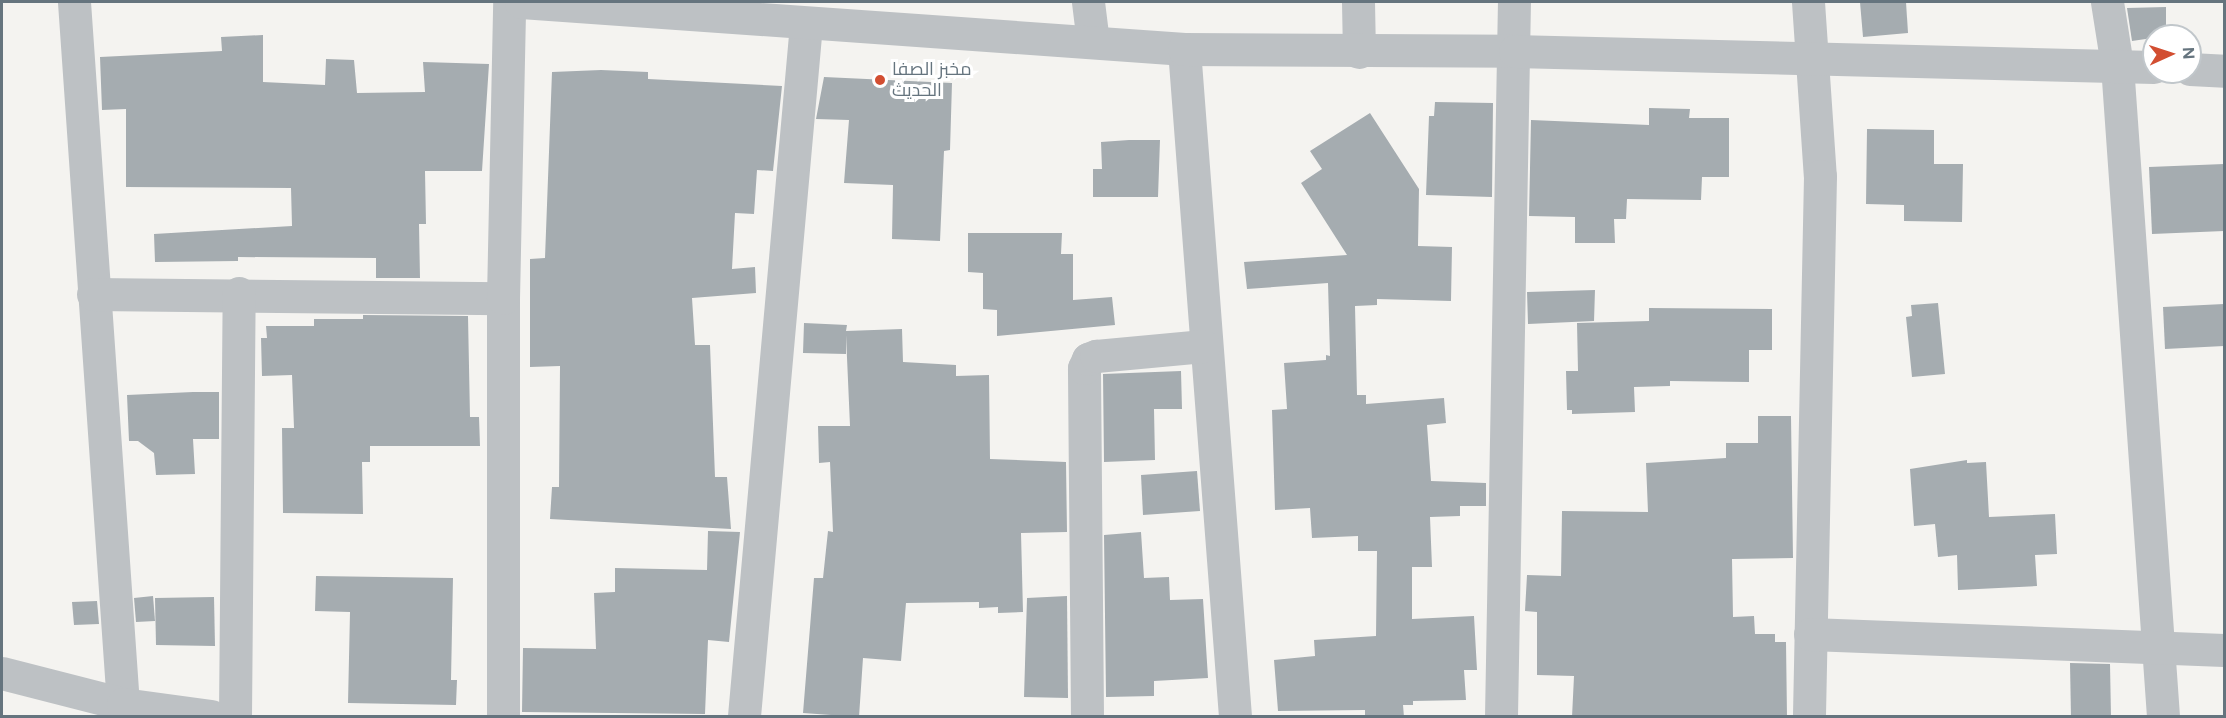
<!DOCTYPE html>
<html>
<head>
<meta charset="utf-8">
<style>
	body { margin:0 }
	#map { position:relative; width:2226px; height:718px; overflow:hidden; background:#f4f3f0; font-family:Figtree,Cairo,sans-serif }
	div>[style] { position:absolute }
	.building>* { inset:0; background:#a5acb0 }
	.minor>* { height:33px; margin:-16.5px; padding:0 16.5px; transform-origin:16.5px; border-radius:16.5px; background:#bdc1c4 }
	.tertiary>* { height:33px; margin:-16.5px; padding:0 16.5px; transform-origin:16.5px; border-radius:16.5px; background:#bdc1c4 }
	.dots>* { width:16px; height:16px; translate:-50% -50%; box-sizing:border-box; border:3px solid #fff; border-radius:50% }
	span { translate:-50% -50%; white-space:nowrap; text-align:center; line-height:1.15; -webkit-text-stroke:6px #fff; paint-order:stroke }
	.poi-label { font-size:18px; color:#65747e }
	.left { translate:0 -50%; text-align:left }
	.frame { position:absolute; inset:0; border:3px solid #65747e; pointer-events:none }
	.north { position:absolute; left:2142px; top:24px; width:60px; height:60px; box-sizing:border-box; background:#fff; border:2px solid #c1c7cb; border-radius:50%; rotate:87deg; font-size:16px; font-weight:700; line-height:24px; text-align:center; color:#65747e }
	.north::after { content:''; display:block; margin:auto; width:21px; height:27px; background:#d24e31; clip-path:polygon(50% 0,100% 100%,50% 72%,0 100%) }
</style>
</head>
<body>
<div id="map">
	<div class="building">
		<i style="clip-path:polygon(1860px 2px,1906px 2px,1908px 33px,1863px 37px)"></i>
		<i style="clip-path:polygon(2166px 7px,2166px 36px,2132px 41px,2127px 8px)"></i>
		<i style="clip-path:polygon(263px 35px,263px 82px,325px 85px,326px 59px,354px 60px,357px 93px,425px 92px,423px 62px,489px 64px,482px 171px,425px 171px,426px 224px,419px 224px,420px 278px,376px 278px,376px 258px,238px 257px,238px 261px,155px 262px,154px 234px,292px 226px,291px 188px,126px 187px,126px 109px,102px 110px,100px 57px,222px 51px,221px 37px)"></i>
		<i style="clip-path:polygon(601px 70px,648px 72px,648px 79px,782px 86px,773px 171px,757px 170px,754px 214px,735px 213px,732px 269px,755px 267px,756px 293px,692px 298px,695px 345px,710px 345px,715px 477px,727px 477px,731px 529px,550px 519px,552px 487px,559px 487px,560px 366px,530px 367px,530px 259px,545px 258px,552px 72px)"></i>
		<i style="clip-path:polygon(824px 77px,952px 83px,950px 150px,944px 151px,940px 241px,892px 239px,893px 185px,844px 183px,849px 120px,816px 119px)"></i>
		<i style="clip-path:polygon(1435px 102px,1493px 103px,1492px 197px,1426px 195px,1429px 116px,1434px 116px)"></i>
		<i style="clip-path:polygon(1649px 108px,1690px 109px,1689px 118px,1729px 118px,1729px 177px,1702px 177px,1701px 200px,1627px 199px,1626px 219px,1614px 219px,1615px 243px,1575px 243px,1575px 217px,1529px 216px,1531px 120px,1649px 125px)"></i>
		<i style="clip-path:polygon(1370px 113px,1419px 189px,1418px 246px,1452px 247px,1451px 301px,1377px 299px,1377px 305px,1355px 306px,1357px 395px,1366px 395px,1366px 404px,1444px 398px,1446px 423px,1427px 425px,1431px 481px,1486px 483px,1486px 506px,1460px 506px,1460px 516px,1430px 517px,1432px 567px,1412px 567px,1412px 619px,1474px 616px,1477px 670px,1464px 670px,1466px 700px,1413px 701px,1413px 705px,1403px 705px,1404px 717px,1365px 717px,1365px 710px,1278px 711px,1274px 660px,1315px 656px,1314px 640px,1376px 636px,1377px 551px,1358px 551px,1358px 536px,1312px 538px,1310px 508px,1275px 510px,1272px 410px,1287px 409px,1284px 363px,1326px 360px,1326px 355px,1330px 356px,1328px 283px,1247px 289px,1244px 262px,1347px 255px,1301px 183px,1322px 169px,1310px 151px)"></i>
		<i style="clip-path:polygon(1867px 129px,1934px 130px,1934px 164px,1963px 164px,1962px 222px,1904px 221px,1904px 205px,1866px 204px)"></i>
		<i style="clip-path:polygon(1129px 140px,1160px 140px,1158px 197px,1093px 197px,1093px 169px,1102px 169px,1101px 142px)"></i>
		<i style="clip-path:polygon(2224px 164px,2224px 231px,2152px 234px,2149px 167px)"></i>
		<i style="clip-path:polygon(968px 233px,1062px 233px,1061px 254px,1073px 254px,1073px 300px,1112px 297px,1115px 325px,997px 336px,997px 310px,983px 309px,983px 273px,968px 272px)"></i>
		<i style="clip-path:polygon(1595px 290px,1594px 321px,1528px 324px,1527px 292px)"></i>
		<i style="clip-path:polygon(1938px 303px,1945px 374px,1912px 377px,1906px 317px,1912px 316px,1911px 305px)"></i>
		<i style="clip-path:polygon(2224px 304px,2224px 346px,2165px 349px,2163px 307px)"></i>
		<i style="clip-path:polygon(1649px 308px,1772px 309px,1772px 350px,1749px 350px,1749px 382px,1670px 381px,1670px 386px,1634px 387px,1635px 412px,1572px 414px,1572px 410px,1567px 410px,1566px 371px,1578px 371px,1577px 323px,1649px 321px)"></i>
		<i style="clip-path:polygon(363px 315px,468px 316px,470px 417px,479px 417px,480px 446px,370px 446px,370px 462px,362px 462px,363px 514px,283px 513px,282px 428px,294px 428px,292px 375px,262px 376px,261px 338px,267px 338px,266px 326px,314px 326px,314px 319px,363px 319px)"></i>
		<i style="clip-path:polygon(804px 323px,847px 325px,846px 331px,902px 329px,903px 362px,956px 365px,956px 376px,989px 375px,990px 459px,1066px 462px,1067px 532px,1021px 533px,1023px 612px,998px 613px,998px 607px,979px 608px,979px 602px,906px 603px,901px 661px,863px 658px,859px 717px,803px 713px,814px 578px,823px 578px,828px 531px,833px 532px,830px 462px,819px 463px,818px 426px,850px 426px,846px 335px,846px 354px,803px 353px)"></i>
		<i style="clip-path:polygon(1181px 371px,1182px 409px,1154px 409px,1155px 460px,1104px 462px,1103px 374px)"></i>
		<i style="clip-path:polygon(193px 392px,219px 392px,219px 439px,193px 439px,195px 474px,156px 475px,154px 453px,138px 441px,129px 441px,127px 395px)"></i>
		<i style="clip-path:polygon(1758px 416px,1791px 416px,1793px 558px,1732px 559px,1733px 617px,1754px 616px,1755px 634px,1775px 634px,1775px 642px,1786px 642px,1787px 717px,1572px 717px,1574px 676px,1537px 675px,1537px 612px,1525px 611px,1527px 575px,1561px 576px,1562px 511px,1648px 512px,1646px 463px,1726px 458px,1726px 443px,1758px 443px)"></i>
		<i style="clip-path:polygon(1967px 460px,1967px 463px,1986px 462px,1989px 517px,2055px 514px,2057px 554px,2035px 555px,2037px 586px,1958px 590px,1957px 555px,1938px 557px,1935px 524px,1914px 526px,1910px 469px)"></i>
		<i style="clip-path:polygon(1197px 471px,1200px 511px,1143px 515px,1141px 475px)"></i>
		<i style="clip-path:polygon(708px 531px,740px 532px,729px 642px,708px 640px,705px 714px,522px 712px,523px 648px,596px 649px,594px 593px,615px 592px,615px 568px,707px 570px)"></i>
		<i style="clip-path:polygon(1141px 532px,1144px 578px,1169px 577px,1170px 600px,1203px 599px,1208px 678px,1154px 681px,1154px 696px,1106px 697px,1104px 535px)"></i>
		<i style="clip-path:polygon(316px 576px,453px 578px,451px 680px,457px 680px,456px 705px,348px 703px,350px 612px,315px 611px)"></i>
		<i style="clip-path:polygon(153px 596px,155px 621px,136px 622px,134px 598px)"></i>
		<i style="clip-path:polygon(1067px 596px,1068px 698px,1024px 697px,1027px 598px)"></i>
		<i style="clip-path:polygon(214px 597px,215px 646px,156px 645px,155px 598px)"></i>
		<i style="clip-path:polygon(97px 601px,99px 624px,74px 625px,72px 602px)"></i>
		<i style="clip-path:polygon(2070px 663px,2110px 664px,2111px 717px,2071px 717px)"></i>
	</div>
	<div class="minor">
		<i style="left:74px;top:2px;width:704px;rotate:86.01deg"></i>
		<i style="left:1088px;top:2px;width:40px;rotate:82.9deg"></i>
		<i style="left:1358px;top:2px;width:50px;rotate:88.9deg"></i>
		<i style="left:1808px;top:2px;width:174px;rotate:86.1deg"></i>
		<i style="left:1820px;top:176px;width:540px;rotate:91.17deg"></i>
		<i style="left:2107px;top:2px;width:64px;rotate:81deg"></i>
		<i style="left:2117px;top:65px;width:653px;rotate:85.96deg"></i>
		<i style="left:1184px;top:49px;width:669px;rotate:85.63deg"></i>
		<i style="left:93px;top:294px;width:410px;rotate:0.6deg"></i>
		<i style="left:1810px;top:634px;width:414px;rotate:2.2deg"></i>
		<i style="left:2px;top:673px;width:125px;rotate:14.4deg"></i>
		<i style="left:123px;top:704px;width:89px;rotate:7.8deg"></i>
		<i style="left:235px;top:716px;width:423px;rotate:-89.5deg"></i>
		<i style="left:503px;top:716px;width:418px;rotate:-90deg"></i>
		<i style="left:503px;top:298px;width:296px;rotate:-88.8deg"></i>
		<i style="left:744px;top:716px;width:695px;rotate:-84.88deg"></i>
		<i style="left:1087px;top:716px;width:348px;rotate:-90.5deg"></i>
		<i style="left:1084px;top:368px;width:10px;rotate:-66deg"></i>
		<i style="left:1088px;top:359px;width:9px;rotate:-21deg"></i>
		<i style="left:1096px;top:356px;width:108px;rotate:-5.3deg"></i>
		<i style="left:1501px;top:716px;width:714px;rotate:-88.96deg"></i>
	</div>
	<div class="tertiary">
		<i style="left:521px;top:2px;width:665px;rotate:4.05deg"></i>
		<i style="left:1184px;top:49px;width:331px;rotate:0.3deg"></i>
		<i style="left:1515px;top:51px;width:639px;rotate:1.43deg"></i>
		<i style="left:2190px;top:69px;width:34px;rotate:3deg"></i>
	</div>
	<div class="dots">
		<i style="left:880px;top:80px;background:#d24e31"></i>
	</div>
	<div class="poi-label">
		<span class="left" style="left:892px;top:80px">مخبز الصفا<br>الحديث</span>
	</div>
	<div class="frame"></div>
	<div class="north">N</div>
</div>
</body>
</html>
